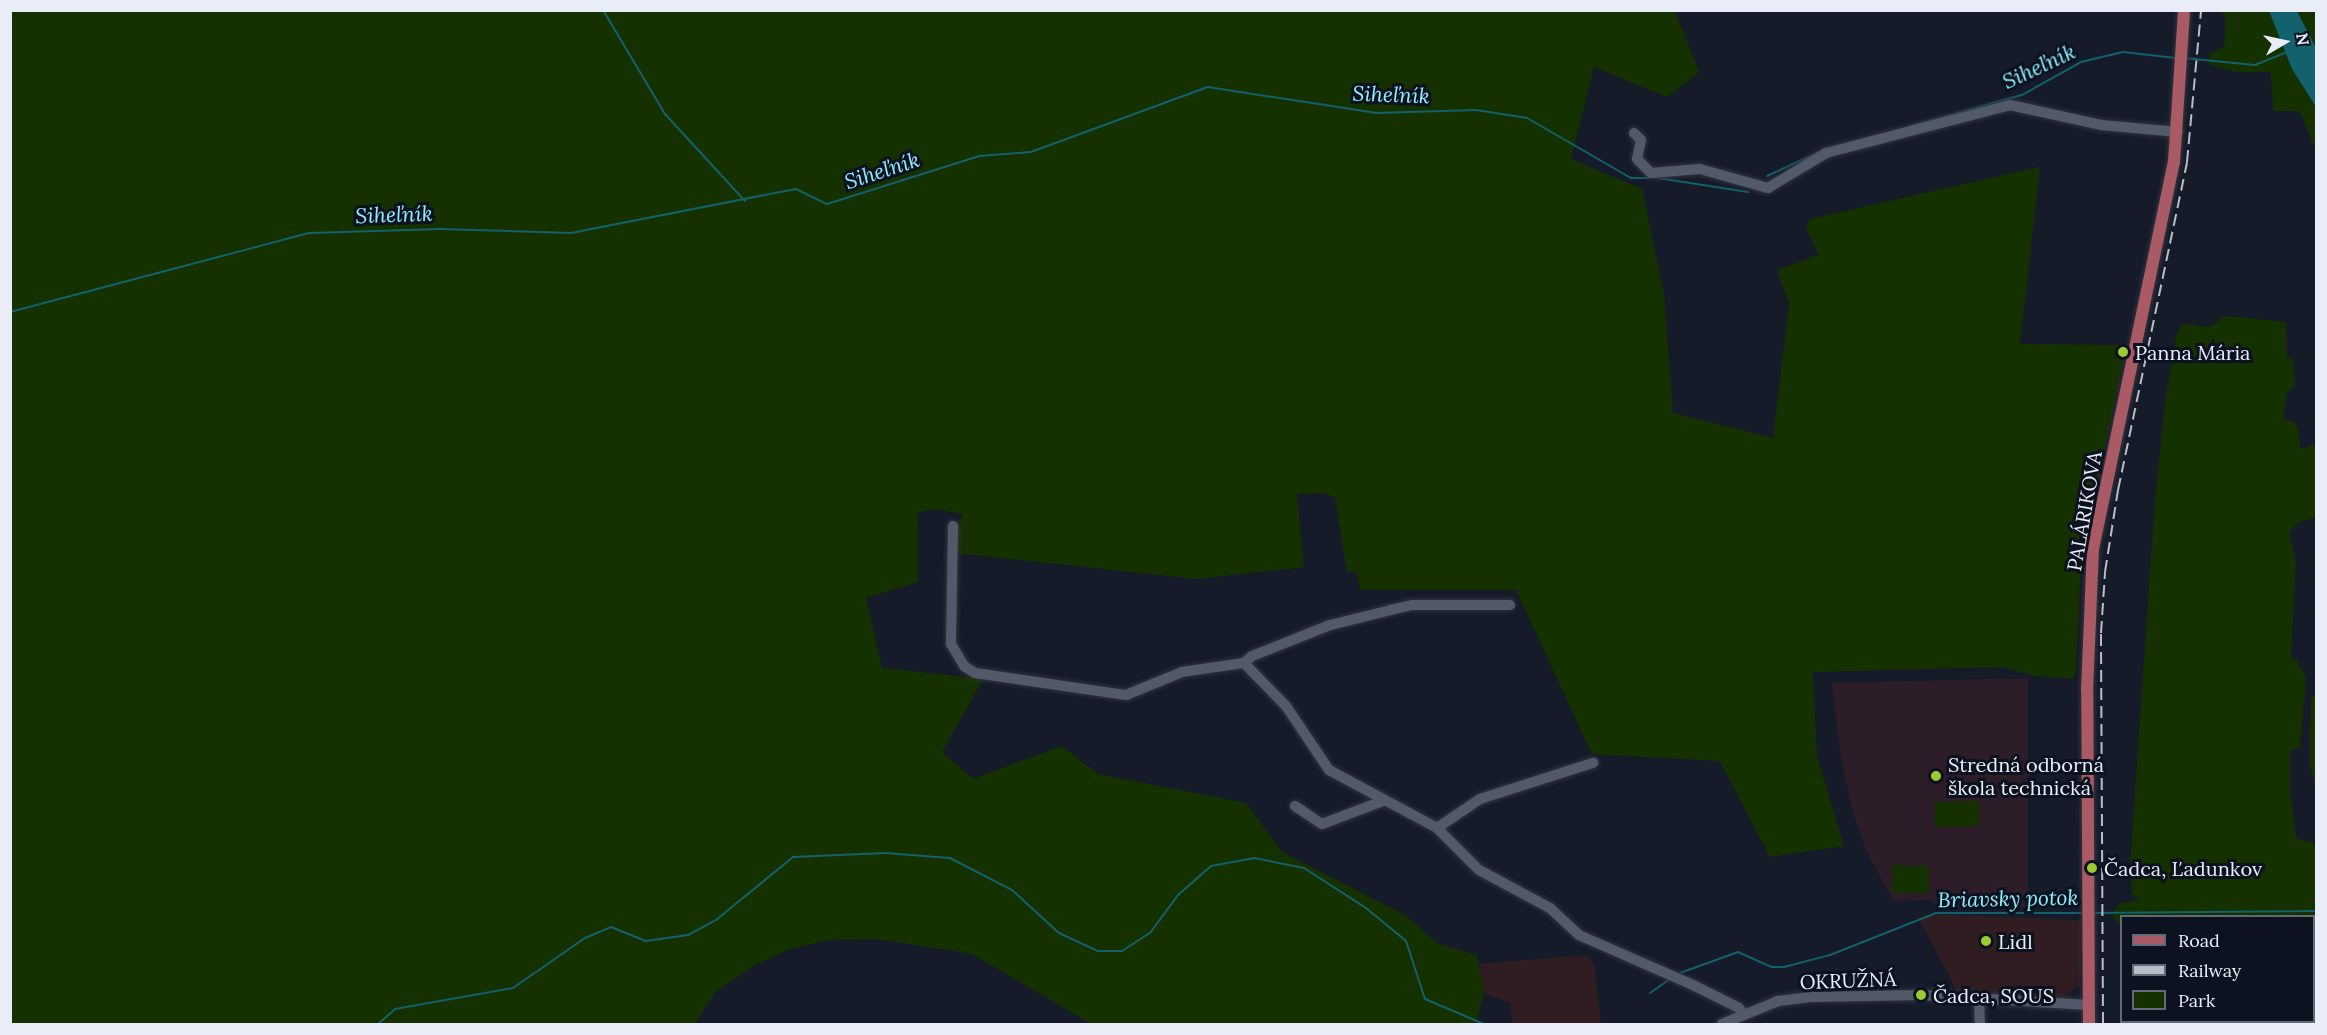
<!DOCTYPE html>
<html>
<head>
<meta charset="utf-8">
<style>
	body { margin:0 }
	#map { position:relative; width:2327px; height:1035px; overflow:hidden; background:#151b29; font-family:Lora,serif }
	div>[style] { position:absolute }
	.commercial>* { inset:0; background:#2f1d21 }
	.education>* { inset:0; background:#2c1d28 }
	.green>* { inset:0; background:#163100 }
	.water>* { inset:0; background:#12616c }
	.stream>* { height:2px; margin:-1px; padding:0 1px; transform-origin:1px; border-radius:1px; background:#12616c }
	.roads { filter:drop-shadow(0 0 2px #31343f) drop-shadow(0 0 2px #31343f) }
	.minor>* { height:10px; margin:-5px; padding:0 5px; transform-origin:5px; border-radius:5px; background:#525a6a }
	.major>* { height:12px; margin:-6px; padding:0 6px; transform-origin:6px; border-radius:6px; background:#aa5a64 }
	.rail>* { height:2px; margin-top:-1px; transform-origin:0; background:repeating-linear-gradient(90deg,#b8bdc8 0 12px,transparent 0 18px) }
	.dots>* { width:16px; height:16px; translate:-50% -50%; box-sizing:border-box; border:3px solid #0c121f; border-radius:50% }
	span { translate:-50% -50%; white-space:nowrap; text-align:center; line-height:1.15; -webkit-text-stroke:6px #0c121f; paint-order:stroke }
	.poi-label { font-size:20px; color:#e8edf7 }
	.left { translate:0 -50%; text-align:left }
	.street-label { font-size:20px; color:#e8edf7 }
	.water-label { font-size:21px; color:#90edfc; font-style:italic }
	.frame { position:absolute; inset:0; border:12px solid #e8edf7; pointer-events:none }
	.legend { position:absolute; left:2120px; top:915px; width:195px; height:108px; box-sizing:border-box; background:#0c121f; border:2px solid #646a75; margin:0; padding:8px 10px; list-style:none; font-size:18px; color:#e8edf7 }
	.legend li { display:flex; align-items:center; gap:12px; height:30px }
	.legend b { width:30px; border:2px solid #646a75 }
	.north { position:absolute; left:2255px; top:12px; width:60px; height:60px; -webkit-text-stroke:4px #0c121f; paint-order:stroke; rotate:81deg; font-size:16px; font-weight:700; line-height:24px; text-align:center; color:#e8edf7 }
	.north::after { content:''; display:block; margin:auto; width:21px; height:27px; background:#e8edf7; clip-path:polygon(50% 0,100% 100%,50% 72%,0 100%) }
</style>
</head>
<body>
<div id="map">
	<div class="commercial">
		<i style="clip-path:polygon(1936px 914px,2077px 920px,2081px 923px,2080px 985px,2063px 997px,1958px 993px,1919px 919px)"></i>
		<i style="clip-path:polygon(1585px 955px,1594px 963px,1601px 1024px,1513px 1024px,1510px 1003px,1484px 993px,1479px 964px)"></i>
	</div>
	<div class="education">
		<i style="clip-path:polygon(2028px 678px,2028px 908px,1935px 907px,1932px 900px,1893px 901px,1866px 850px,1853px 813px,1840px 753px,1832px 683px)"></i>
	</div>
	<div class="green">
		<i style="clip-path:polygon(10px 11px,1675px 11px,1699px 72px,1667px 97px,1594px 67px,1571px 159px,1642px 189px,1664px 293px,1673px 413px,1773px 438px,1789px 304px,1777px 270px,1819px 255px,1806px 228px,1810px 219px,2040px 167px,2020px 344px,2127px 345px,2081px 560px,2076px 671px,2073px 679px,2035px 676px,2003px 667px,1813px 672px,1817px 756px,1844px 846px,1770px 857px,1720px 761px,1592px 754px,1516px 590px,1361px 590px,1356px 571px,1347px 572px,1335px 497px,1320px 493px,1297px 494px,1304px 567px,1197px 579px,955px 553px,957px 526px,963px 514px,933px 509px,918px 513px,918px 582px,866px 598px,882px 668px,983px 679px,942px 752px,973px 779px,1062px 746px,1098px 774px,1246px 803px,1282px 852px,1405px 915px,1438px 944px,1477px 955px,1484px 993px,1476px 1024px,1092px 1024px,972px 954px,877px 939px,829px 940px,790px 949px,757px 964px,716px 991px,695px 1024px,11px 1024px)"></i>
		<i style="clip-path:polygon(2222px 11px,2269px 11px,2292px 69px,2316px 107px,2316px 152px,2300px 111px,2273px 111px,2271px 72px,2235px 72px,2208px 64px,2210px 53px,2224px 47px,2226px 21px)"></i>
		<i style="clip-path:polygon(2297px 11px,2316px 11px,2316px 48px,2305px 32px)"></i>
		<i style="clip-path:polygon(2224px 316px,2286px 322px,2287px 358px,2293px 359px,2295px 386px,2287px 393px,2283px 420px,2293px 421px,2298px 427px,2300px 449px,2316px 444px,2316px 517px,2299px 522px,2289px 532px,2296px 560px,2291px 658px,2297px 660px,2306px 678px,2300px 747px,2290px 751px,2290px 790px,2296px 838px,2316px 844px,2316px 1024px,2298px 1024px,2314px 1022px,2314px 916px,2122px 916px,2121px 925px,2112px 916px,2119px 903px,2139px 900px,2132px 893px,2130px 867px,2155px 498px,2166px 395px,2177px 333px,2183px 324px,2211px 327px)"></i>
		<i style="clip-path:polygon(2316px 688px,2316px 788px,2310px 766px,2310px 733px,2311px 700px)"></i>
		<i style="clip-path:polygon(1979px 801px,1979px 826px,1935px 827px,1935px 802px)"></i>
		<i style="clip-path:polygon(1892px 865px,1930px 866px,1929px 893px,1892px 893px)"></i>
	</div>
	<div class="water">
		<i style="clip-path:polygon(2269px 11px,2297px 11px,2316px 48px,2316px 107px,2292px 69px)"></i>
	</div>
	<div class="stream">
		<i style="left:603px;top:10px;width:121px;rotate:59.2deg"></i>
		<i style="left:665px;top:114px;width:118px;rotate:47.4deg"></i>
		<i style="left:2184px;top:58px;width:71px;rotate:5.6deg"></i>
		<i style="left:2255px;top:65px;width:35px;rotate:-22deg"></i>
		<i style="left:1911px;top:126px;width:115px;rotate:-15.6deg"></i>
		<i style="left:2022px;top:95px;width:68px;rotate:-29.2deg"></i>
		<i style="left:2081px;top:62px;width:43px;rotate:-13.4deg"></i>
		<i style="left:2123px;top:52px;width:53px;rotate:6.5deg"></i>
		<i style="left:1767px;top:176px;width:57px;rotate:-24.8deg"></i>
		<i style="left:1658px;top:178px;width:91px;rotate:8.8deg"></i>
		<i style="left:10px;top:312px;width:310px;rotate:-14.8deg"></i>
		<i style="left:310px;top:233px;width:130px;rotate:-1.8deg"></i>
		<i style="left:440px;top:229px;width:131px;rotate:1.7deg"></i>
		<i style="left:571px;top:233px;width:229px;rotate:-11.1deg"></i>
		<i style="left:796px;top:189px;width:34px;rotate:26deg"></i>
		<i style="left:827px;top:204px;width:159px;rotate:-17.5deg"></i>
		<i style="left:979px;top:156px;width:52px;rotate:-4.4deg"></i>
		<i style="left:1031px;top:152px;width:189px;rotate:-20.2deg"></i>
		<i style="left:1208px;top:87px;width:169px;rotate:8.8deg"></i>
		<i style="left:1375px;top:113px;width:101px;rotate:-1.7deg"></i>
		<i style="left:1476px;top:110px;width:52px;rotate:8.9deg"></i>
		<i style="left:1527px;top:118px;width:120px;rotate:30deg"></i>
		<i style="left:1631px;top:178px;width:18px"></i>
		<i style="left:2092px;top:913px;width:224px;rotate:-0.5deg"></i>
		<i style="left:1677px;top:974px;width:65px;rotate:-19.8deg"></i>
		<i style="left:1738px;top:952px;width:37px;rotate:24deg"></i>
		<i style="left:1772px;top:967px;width:12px"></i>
		<i style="left:1784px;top:967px;width:48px;rotate:-14.6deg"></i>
		<i style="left:1830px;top:955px;width:114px;rotate:-21.6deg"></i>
		<i style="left:1936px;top:913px;width:147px"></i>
		<i style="left:1650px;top:993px;width:24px;rotate:-35deg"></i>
		<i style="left:378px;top:1024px;width:23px;rotate:-41deg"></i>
		<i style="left:395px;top:1009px;width:120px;rotate:-10.1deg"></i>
		<i style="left:513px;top:988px;width:88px;rotate:-34.8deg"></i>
		<i style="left:585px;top:938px;width:28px;rotate:-23deg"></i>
		<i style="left:611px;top:927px;width:38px;rotate:22deg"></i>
		<i style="left:646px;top:941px;width:42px;rotate:-8.1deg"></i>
		<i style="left:688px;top:935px;width:32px;rotate:-28deg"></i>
		<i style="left:716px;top:920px;width:99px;rotate:-39.3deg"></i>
		<i style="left:793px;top:857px;width:92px;rotate:-2.5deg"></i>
		<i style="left:885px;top:853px;width:65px;rotate:4.4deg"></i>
		<i style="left:950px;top:858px;width:70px;rotate:27.3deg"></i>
		<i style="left:1012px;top:890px;width:64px;rotate:42.5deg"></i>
		<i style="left:1059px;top:933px;width:43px;rotate:24.8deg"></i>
		<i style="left:1098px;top:951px;width:24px"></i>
		<i style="left:1122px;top:951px;width:33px;rotate:-33deg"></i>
		<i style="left:1150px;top:933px;width:47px;rotate:-53.6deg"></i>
		<i style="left:1178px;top:895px;width:44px;rotate:-41.3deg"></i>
		<i style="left:1211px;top:866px;width:44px;rotate:-10.5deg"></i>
		<i style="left:1254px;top:858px;width:51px;rotate:11.3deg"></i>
		<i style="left:1304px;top:868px;width:74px;rotate:32.8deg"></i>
		<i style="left:1366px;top:908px;width:52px;rotate:39.5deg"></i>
		<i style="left:1406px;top:941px;width:61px;rotate:71.9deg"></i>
		<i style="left:1425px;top:999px;width:64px;rotate:23deg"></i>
	</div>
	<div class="roads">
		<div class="minor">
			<i style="left:1634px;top:133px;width:10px;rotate:45deg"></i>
			<i style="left:1641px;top:140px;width:19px;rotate:102deg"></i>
			<i style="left:1637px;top:159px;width:20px;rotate:45deg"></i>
			<i style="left:1651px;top:173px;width:49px;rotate:-4.7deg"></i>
			<i style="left:1700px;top:169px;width:71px;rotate:15.6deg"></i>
			<i style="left:1768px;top:188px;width:68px;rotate:-31.1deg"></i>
			<i style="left:1826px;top:153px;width:190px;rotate:-14.6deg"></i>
			<i style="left:2010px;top:105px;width:93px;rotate:12.4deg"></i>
			<i style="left:2101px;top:125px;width:77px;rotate:5.2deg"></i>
			<i style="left:953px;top:526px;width:118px;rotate:91deg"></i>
			<i style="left:951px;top:644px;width:26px;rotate:59deg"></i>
			<i style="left:964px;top:666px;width:13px;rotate:32deg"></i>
			<i style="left:975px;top:673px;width:153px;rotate:8.3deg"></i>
			<i style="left:1126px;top:695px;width:61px;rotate:-22.3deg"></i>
			<i style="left:1182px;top:672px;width:63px;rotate:-8.3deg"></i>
			<i style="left:1510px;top:605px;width:98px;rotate:180deg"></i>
			<i style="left:1412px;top:605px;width:22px;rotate:167deg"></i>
			<i style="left:1391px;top:610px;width:63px;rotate:166.2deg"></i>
			<i style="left:1330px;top:625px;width:84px;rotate:158.3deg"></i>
			<i style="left:1252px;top:656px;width:11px;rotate:139deg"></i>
			<i style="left:1244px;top:663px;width:60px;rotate:45.7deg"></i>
			<i style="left:1286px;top:706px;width:77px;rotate:56.1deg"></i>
			<i style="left:1329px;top:770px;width:123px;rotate:28.2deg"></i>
			<i style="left:1437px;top:828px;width:59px;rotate:45deg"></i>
			<i style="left:1479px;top:870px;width:81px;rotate:28.2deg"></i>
			<i style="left:1550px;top:908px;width:40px;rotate:43deg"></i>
			<i style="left:1579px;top:935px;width:124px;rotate:23.7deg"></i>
			<i style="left:1693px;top:985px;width:51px;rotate:26.6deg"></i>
			<i style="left:1739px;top:1008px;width:7px;rotate:56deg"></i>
			<i style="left:1295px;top:806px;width:32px;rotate:34deg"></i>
			<i style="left:1322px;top:824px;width:65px;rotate:-20.7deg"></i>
			<i style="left:1437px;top:828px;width:52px;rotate:-34deg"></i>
			<i style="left:1480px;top:799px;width:119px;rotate:-17.7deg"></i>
			<i style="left:1979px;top:999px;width:25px;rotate:88deg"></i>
			<i style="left:1722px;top:1024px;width:61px;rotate:-22.3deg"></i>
			<i style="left:1778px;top:1001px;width:35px;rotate:-7deg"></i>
			<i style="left:1813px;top:997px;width:108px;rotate:-1.1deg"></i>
			<i style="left:1921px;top:995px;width:168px;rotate:3.4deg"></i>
		</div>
		<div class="major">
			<i style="left:2089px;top:1024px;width:333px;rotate:-90.3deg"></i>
			<i style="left:2087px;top:691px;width:142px;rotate:-87.6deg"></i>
			<i style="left:2093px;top:549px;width:395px;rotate:-78.2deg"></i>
			<i style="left:2174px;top:162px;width:152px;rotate:-86.2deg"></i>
		</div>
	</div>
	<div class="rail">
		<i style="left:2103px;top:1024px;width:391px;rotate:-90.3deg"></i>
		<i style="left:2101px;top:633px;width:61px;rotate:-86.2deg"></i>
		<i style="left:2105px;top:572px;width:83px;rotate:-81deg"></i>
		<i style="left:2118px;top:490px;width:335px;rotate:-78.1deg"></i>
		<i style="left:2187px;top:162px;width:153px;rotate:-84.7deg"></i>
	</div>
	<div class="dots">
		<i style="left:2123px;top:352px;background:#9dca30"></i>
		<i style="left:1936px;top:776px;background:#9dca30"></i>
		<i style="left:2092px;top:868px;background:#9dca30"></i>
		<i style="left:1986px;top:941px;background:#9dca30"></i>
		<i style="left:1921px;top:995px;background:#9dca30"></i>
	</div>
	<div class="poi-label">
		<span class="left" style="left:2135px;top:352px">Panna Mária</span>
		<span class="left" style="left:1948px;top:776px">Stredná odborná<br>škola technická</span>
		<span class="left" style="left:2104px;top:868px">Čadca, Ľadunkov</span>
		<span class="left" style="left:1998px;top:941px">Lidl</span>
		<span class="left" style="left:1933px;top:995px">Čadca, SOUS</span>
	</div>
	<div class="street-label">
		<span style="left:2084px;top:511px;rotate:-80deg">PALÁRIKOVA</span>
		<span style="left:1848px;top:980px;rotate:-2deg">OKRUŽNÁ</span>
	</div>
	<div class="water-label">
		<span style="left:2039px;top:67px;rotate:-25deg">Siheľník</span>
		<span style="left:1391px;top:95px;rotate:2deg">Siheľník</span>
		<span style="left:882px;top:171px;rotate:-18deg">Siheľník</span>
		<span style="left:394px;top:215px;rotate:-2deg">Siheľník</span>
		<span style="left:2008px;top:899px;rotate:-1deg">Briavsky potok</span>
	</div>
	<div class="frame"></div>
	<ul class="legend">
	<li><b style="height:8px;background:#aa5a64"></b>Road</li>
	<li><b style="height:8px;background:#b8bdc8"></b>Railway</li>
	<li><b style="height:16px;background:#163100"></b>Park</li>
	</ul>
	<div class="north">N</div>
</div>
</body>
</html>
